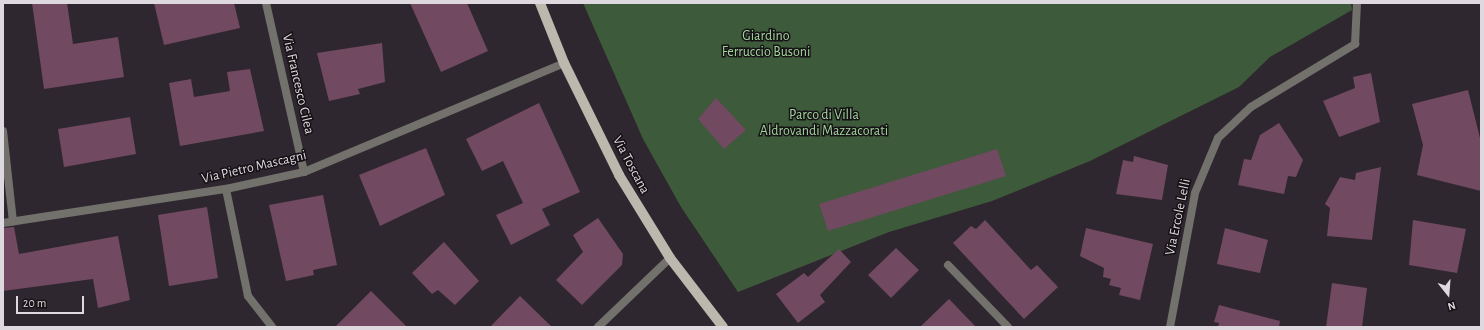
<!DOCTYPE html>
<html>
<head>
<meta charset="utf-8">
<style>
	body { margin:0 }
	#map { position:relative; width:1484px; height:330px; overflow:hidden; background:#2f272f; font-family:"Alegreya Sans",sans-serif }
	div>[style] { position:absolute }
	.green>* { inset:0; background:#3d5a3a }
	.building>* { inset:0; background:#714960 }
	.minor>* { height:8px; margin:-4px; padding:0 4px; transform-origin:4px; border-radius:4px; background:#73716c }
	.primary>* { height:10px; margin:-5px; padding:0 5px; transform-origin:5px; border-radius:5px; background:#bcb8ad }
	span { translate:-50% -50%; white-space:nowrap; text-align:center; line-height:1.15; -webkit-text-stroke:3px #151115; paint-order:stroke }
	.park-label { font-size:14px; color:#a2d59c }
	.street-label { font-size:14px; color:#ded9de }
	.frame { position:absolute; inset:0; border:4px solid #ded9de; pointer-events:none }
	.north { position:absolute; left:1428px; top:274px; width:40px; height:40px; -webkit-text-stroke:3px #151115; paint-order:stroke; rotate:163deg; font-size:11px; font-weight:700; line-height:16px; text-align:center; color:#ded9de }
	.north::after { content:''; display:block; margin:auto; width:14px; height:18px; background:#ded9de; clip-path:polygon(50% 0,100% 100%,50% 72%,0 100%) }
	.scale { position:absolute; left:16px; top:296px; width:68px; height:18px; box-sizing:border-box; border:2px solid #ded9de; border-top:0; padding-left:5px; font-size:12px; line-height:14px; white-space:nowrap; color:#ded9de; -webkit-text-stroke:3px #151115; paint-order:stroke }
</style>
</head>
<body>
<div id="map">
	<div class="green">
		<i style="clip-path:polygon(583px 3px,1351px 3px,1352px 10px,1270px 57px,1239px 87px,1090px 161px,992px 201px,889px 232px,738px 292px,681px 207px,643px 139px)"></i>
	</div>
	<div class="building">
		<i style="clip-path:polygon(32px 3px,67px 3px,73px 44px,118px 37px,124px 77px,44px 89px)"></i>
		<i style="clip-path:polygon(154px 3px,234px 3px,240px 28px,164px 45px)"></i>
		<i style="clip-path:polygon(410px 3px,467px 3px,488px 51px,441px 72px)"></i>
		<i style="clip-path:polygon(382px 43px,385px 82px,358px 89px,360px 94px,329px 101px,317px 53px)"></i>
		<i style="clip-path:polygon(250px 69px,264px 131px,180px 146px,169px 83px,191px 79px,194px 97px,230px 91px,227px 72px)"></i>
		<i style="clip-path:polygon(1371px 73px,1380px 122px,1339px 137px,1323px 101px,1355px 88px,1353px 77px)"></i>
		<i style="clip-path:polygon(1468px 90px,1481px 142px,1481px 191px,1417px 175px,1423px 145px,1412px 104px)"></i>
		<i style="clip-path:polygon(716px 98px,746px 130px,724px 149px,698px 119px)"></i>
		<i style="clip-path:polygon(539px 103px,580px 192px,542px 209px,550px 225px,511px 245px,496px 215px,523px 203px,503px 161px,482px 171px,466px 139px)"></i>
		<i style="clip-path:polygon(130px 117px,136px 154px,64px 167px,58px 129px)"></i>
		<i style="clip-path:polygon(1279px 123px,1303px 160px,1296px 177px,1288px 176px,1284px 194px,1238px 185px,1244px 159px,1251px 160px,1260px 135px)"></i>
		<i style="clip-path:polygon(426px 148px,445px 195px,380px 226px,359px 175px)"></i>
		<i style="clip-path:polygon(997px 149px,1006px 176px,828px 231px,819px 204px)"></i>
		<i style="clip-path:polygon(1134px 156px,1168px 165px,1162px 200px,1116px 194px,1123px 160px,1133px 162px)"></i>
		<i style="clip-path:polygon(1381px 167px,1372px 240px,1327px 236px,1330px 208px,1325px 204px,1340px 177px,1355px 180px,1356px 173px)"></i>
		<i style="clip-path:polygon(323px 195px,337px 265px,313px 270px,314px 275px,286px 281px,269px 205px)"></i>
		<i style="clip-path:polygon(207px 207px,218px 278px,169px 286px,158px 215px)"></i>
		<i style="clip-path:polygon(598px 218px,623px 254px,622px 265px,582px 305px,556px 280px,583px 252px,573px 235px)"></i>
		<i style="clip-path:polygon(985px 220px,1031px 270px,1037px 265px,1058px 287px,1024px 319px,953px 243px,971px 226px,976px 229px)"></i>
		<i style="clip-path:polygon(1413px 220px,1466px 229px,1457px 273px,1409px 265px)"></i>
		<i style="clip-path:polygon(14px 227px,19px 254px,118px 236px,130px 300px,98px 308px,93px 279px,3px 291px,3px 228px)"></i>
		<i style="clip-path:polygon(1086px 228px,1153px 244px,1140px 300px,1119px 295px,1121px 288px,1109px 285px,1111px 279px,1103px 277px,1104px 268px,1080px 256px)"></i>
		<i style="clip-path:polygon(1225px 228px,1268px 240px,1260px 273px,1217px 264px)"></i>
		<i style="clip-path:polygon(444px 242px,479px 281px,455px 305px,438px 290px,432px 294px,412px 273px)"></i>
		<i style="clip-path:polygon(896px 248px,919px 270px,891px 298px,868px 275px)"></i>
		<i style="clip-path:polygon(839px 249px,851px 262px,820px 295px,825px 302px,798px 323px,776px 294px,804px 273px,808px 277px)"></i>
		<i style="clip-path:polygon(1332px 283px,1367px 288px,1362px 327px,1326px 327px)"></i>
		<i style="clip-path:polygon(371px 291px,407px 327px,335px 327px)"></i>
		<i style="clip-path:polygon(520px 296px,552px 327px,490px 327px)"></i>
		<i style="clip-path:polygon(949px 299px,976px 327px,920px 327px)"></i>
		<i style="clip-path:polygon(1219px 305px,1280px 321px,1279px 327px,1218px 327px,1219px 323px,1214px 322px)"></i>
	</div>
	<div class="minor">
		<i style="left:266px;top:3px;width:173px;rotate:77.3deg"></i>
		<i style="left:3px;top:131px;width:91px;rotate:83.7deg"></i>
		<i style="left:226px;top:189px;width:109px;rotate:78.4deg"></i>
		<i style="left:248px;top:296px;width:39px;rotate:52deg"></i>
		<i style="left:3px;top:223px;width:226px;rotate:-8.7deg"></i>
		<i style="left:226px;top:189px;width:80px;rotate:-12.3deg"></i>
		<i style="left:304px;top:172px;width:282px;rotate:-22.7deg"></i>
		<i style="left:948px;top:265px;width:86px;rotate:45.9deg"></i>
		<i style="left:598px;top:327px;width:100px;rotate:-43.8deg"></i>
		<i style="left:1170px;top:327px;width:136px;rotate:-79.4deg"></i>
		<i style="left:1195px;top:193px;width:60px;rotate:-67.3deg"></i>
		<i style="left:1218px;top:138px;width:45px;rotate:-43.2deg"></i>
		<i style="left:1251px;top:107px;width:122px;rotate:-31.2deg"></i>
		<i style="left:1355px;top:44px;width:41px;rotate:-87.2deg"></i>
	</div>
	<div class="primary">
		<i style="left:540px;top:3px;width:65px;rotate:68.2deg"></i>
		<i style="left:564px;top:63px;width:125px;rotate:63.8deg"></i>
		<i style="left:619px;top:175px;width:97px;rotate:58.4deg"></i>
		<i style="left:670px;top:258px;width:87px;rotate:52.5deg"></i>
	</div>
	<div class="park-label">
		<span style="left:766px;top:44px">Giardino<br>Ferruccio Busoni</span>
		<span style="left:824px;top:123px">Parco di Villa<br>Aldrovandi Mazzacorati</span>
	</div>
	<div class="street-label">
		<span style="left:298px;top:84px;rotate:77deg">Via Francesco Cilea</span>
		<span style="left:631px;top:165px;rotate:62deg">Via Toscana</span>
		<span style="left:254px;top:167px;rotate:-13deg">Via Pietro Mascagni</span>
		<span style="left:1178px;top:217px;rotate:-78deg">Via Ercole Lelli</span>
	</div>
	<div class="frame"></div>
	<div class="north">N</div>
	<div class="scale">20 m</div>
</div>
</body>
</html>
